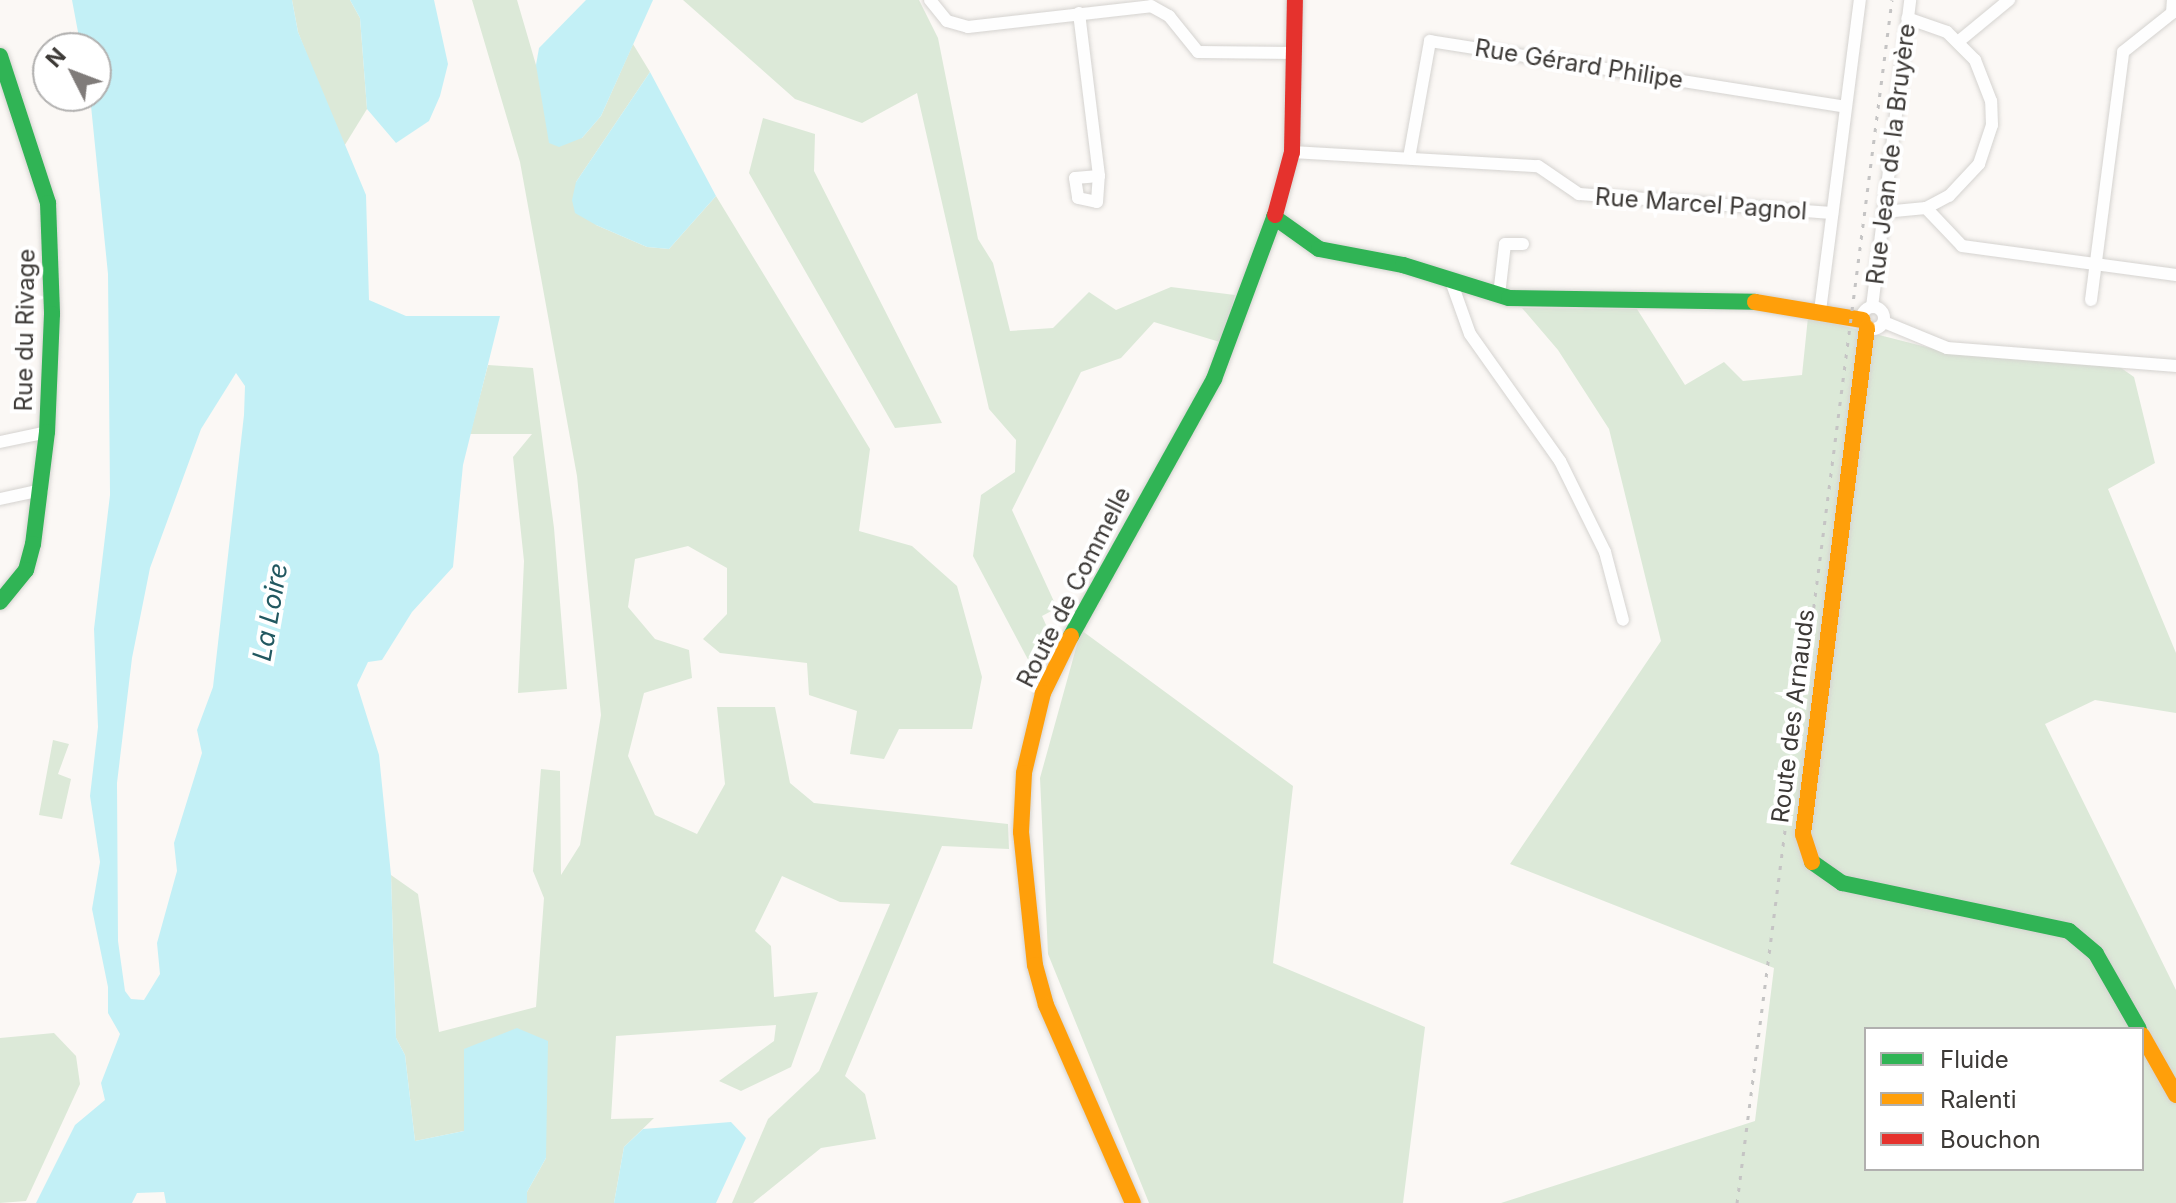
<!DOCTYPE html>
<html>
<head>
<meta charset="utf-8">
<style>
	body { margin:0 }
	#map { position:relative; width:2176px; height:1203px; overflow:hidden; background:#fbf8f5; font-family:Inter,sans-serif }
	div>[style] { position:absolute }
	.green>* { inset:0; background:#dce9d8 }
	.water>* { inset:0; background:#c3f0f6 }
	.roads { filter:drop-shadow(0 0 2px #d5d3d0) drop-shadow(0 0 2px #d5d3d0) }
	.street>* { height:12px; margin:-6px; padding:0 6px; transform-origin:6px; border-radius:6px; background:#fefefe }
	.street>.ring { margin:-6px; padding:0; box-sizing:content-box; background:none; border:12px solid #fefefe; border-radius:50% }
	.fast>* { height:16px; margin:-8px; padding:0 8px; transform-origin:8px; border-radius:8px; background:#30b455 }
	.slow>* { height:16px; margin:-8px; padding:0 8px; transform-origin:8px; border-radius:8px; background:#ff9f0a }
	.jam>* { height:16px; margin:-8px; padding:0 8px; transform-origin:8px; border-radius:8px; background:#e5322d }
	.rail>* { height:3px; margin-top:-1.5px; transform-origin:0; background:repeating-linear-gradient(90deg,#c5c4c4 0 4px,transparent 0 12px) }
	span { translate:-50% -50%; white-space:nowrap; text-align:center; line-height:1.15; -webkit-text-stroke:8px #fff; paint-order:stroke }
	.street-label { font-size:24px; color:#3d3a37 }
	.water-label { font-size:26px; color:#225860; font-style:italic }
	.legend { position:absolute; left:1864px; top:1027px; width:280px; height:144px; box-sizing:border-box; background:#fff; border:2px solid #b1b0af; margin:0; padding:10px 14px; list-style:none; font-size:24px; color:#3d3a37 }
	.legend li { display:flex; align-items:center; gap:16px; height:40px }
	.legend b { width:40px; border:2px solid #b1b0af }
	.north { position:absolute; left:32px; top:32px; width:80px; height:80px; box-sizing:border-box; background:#fff; border:2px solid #b1b0af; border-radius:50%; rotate:312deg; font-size:22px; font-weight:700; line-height:32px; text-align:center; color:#3d3a37 }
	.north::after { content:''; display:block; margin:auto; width:28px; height:36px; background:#807c7a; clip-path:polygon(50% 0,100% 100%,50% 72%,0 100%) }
</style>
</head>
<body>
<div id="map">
	<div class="green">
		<i style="clip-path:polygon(292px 0,350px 0,360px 18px,367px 109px,343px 148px,298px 32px)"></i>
		<i style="clip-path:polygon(472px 0,517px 0,536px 65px,582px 138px,601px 116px,633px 44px,650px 72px,576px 182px,596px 225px,647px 247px,669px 249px,716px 196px,870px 449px,859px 531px,912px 546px,957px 586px,982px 677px,972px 729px,899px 729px,884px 759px,850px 754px,857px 711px,809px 695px,807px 663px,720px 653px,703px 639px,727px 614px,727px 568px,688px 546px,635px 559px,628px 607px,655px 639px,689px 650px,692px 678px,644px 693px,628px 756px,655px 815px,697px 834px,725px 784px,717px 707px,775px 707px,790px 783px,814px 803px,1008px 824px,1009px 849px,942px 846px,845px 1076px,865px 1094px,876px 1139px,821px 1148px,753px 1203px,732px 1203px,768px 1119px,819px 1071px,890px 904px,840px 902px,782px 876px,755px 931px,771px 946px,774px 997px,818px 992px,791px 1067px,741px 1091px,719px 1081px,774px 1041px,776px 1025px,616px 1036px,611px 1119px,654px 1118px,624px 1147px,614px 1203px,527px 1203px,527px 1192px,546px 1158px,464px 1131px,415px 1141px,405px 1055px,396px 1038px,391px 875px,418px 894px,439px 1032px,536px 1007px,544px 898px,533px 871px,541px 769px,560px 771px,561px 875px,580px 845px,601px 715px,577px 476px,520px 162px)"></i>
		<i style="clip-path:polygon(683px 0,919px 0,938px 38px,978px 239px,993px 263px,1010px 331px,1053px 328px,1089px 292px,1116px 310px,1171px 287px,1235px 295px,1223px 343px,1154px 322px,1121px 358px,1081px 372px,1012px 510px,1057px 608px,1042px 616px,1056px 647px,1033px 669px,973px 556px,981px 495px,1015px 472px,1016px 440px,989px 409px,917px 93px,862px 123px,795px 99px)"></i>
		<i style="clip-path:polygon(763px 118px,815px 134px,814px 171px,942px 423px,895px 428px,749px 173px)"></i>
		<i style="clip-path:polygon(evenodd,1522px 308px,1637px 309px,1685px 385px,1724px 362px,1743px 381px,1802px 375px,1808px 317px,1954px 354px,2114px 363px,2134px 377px,2155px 463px,2108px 489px,2176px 653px,2176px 713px,2095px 700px,2045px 724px,2176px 990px,2176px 1203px,1501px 1203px,1755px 1121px,1774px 968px,1510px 864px,1661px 641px,1609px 429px,1558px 350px,1522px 308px,1866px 1029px,2142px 1029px,2142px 1169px,1866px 1169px,1866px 1029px)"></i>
		<i style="clip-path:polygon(488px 365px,533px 368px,554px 528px,567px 689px,518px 693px,524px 561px,513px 457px,532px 434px,470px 434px)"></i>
		<i style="clip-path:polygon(1081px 630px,1293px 786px,1273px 963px,1425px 1027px,1403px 1203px,1149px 1203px,1048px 954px,1040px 778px)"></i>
		<i style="clip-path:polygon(53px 740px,69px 744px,58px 774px,71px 779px,62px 819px,39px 815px)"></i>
		<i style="clip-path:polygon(54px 1033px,76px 1056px,80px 1084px,26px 1201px,0 1203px,0 1038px)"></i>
	</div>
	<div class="water">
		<i style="clip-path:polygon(evenodd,72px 0,292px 0,298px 32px,366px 195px,369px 300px,406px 316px,500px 316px,463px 465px,453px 567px,412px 612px,382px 660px,368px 662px,357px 685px,379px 755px,391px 875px,396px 1038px,405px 1055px,415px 1141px,464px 1131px,464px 1049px,517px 1028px,548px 1041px,546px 1158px,527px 1192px,527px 1203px,166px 1203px,164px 1192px,137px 1193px,132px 1203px,36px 1203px,75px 1125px,105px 1100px,101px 1083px,120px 1034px,108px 1013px,108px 987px,92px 909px,100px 862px,90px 796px,98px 727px,94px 629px,110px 495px,108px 274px,90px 96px,96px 96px,96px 48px,81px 48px,72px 0,236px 373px,245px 386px,244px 415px,213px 687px,197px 730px,202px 753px,174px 843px,177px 871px,157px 943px,160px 974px,144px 1000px,131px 999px,125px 991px,118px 941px,117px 783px,132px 658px,150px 568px,201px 429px,236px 373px)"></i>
		<i style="clip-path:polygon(350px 0,434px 0,448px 64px,440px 96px,429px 121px,396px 143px,367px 109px,360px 18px)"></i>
		<i style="clip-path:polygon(586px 0,653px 0,601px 116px,582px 138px,559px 147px,549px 143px,536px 65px,539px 48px)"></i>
		<i style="clip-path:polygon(650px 72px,716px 196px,669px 249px,647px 247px,596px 225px,575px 213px,572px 200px,576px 182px)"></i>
		<i style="clip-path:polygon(731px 1122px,746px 1138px,716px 1203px,614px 1203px,624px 1147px,643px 1129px)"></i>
	</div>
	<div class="roads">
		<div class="street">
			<i style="left:930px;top:0;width:27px;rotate:51deg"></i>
			<i style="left:947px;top:21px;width:22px;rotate:16deg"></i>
			<i style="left:968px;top:27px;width:184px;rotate:-6.5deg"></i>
			<i style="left:1151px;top:6px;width:21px;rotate:29deg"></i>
			<i style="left:1169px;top:16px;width:46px;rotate:51.1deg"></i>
			<i style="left:1198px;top:52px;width:97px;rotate:0.6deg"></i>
			<i style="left:1079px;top:13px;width:164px;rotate:83deg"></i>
			<i style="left:1099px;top:176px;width:24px;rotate:175deg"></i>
			<i style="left:1075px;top:178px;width:20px;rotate:81deg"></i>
			<i style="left:1078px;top:198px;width:19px;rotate:12deg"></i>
			<i style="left:1097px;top:202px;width:26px;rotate:-86deg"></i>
			<i style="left:1959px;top:41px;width:65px;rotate:-39.4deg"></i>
			<i style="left:1292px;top:152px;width:246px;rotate:3.3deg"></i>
			<i style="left:1538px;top:166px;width:50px;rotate:34.3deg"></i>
			<i style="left:1579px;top:194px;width:254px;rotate:4.3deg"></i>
			<i style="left:1409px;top:158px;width:119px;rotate:-79.8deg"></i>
			<i style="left:1430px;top:41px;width:420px;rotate:9deg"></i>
			<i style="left:1926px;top:208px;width:52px;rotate:46.5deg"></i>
			<i style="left:1962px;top:246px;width:216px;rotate:7.7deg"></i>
			<i style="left:1884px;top:212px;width:42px;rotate:-5.4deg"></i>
			<i style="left:1926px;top:208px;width:26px;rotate:-28deg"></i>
			<i style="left:1949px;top:196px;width:44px;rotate:-46.8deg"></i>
			<i style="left:1979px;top:164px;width:41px;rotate:-71.6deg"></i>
			<i style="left:1992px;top:125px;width:24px;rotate:-92deg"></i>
			<i style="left:1991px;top:101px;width:44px;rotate:-111.3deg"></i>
			<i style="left:1975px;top:60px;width:40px;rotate:-135deg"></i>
			<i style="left:1947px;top:32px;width:42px;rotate:-160.7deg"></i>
			<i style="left:1451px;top:281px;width:56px;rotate:70.3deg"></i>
			<i style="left:1470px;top:334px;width:156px;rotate:54.7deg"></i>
			<i style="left:1560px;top:461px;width:102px;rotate:63.7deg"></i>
			<i style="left:1605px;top:552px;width:70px;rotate:75.2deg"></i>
			<i style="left:1499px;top:295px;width:51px;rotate:-83.3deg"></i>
			<i style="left:1505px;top:244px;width:18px"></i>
			<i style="left:2091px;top:300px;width:250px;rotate:-82.6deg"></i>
			<i style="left:2123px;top:52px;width:63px;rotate:-38.5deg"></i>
			<i style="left:2172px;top:13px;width:13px;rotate:-86deg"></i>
			<i class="ring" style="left:1862px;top:307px;width:10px;height:10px"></i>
			<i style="left:1872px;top:307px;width:309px;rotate:-82.9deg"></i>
			<i style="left:1820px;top:311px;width:314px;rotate:-82.7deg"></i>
			<i style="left:1884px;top:322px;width:68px;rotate:22.4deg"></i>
			<i style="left:1947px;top:348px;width:230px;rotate:4.5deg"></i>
			<i style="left:0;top:442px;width:48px;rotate:-12deg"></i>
			<i style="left:0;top:499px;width:43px;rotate:-12.1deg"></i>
		</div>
		<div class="fast">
			<i style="left:0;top:56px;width:155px;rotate:71.9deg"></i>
			<i style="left:48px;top:203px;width:111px;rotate:87.9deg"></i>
			<i style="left:52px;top:314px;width:118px;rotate:92.4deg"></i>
			<i style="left:47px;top:432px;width:113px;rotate:97.1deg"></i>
			<i style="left:33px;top:544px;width:27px;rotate:105deg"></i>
			<i style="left:26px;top:570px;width:41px;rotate:129.1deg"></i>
			<i style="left:1274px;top:217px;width:55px;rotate:35.4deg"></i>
			<i style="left:1319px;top:249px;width:86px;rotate:10.8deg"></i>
			<i style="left:1403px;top:265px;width:111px;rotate:17.3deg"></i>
			<i style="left:1509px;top:298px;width:246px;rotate:0.9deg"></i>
			<i style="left:1071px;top:636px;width:294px;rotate:-60.9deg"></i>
			<i style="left:1214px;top:379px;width:175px;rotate:-69.6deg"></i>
			<i style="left:1812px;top:862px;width:37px;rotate:35deg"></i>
			<i style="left:1842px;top:883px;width:232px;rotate:11.9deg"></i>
			<i style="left:2069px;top:931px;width:35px;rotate:40deg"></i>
			<i style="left:2096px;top:954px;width:86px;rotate:60.2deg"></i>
		</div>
		<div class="slow">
			<i style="left:1755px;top:302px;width:109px;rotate:9.5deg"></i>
			<i style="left:1071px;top:636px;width:64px;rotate:116.2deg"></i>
			<i style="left:1043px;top:693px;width:82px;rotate:103.4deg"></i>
			<i style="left:1024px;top:773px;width:59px;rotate:92.9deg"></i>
			<i style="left:1021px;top:832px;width:134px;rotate:84deg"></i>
			<i style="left:1035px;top:965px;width:41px;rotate:74.6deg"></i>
			<i style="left:1046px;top:1005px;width:216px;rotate:66.3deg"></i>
			<i style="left:1812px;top:862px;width:29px;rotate:-108deg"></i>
			<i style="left:1803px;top:834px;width:510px;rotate:-82.79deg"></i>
			<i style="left:2142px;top:1035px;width:69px;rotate:60.5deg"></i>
		</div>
		<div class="jam">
			<i style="left:1275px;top:215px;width:65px;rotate:-74.9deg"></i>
			<i style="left:1292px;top:152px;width:152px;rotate:-88.9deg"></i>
		</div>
	</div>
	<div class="rail">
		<i style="left:1737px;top:1203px;width:1213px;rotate:-82.66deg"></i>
	</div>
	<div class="street-label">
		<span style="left:1579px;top:64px;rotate:9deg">Rue Gérard Philipe</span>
		<span style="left:1891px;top:154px;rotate:-83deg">Rue Jean de la Bruyère</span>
		<span style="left:1701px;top:204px;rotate:4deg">Rue Marcel Pagnol</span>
		<span style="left:25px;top:330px;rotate:-89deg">Rue du Rivage</span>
		<span style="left:1074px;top:587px;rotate:-63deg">Route de Commelle</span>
		<span style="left:1793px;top:716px;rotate:-83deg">Route des Arnauds</span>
	</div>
	<div class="water-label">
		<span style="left:270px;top:612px;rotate:-80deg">La Loire</span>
	</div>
	<ul class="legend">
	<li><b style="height:10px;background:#30b455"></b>Fluide</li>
	<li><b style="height:10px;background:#ff9f0a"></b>Ralenti</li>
	<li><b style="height:10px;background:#e5322d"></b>Bouchon</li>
	</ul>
	<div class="north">N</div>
</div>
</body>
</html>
